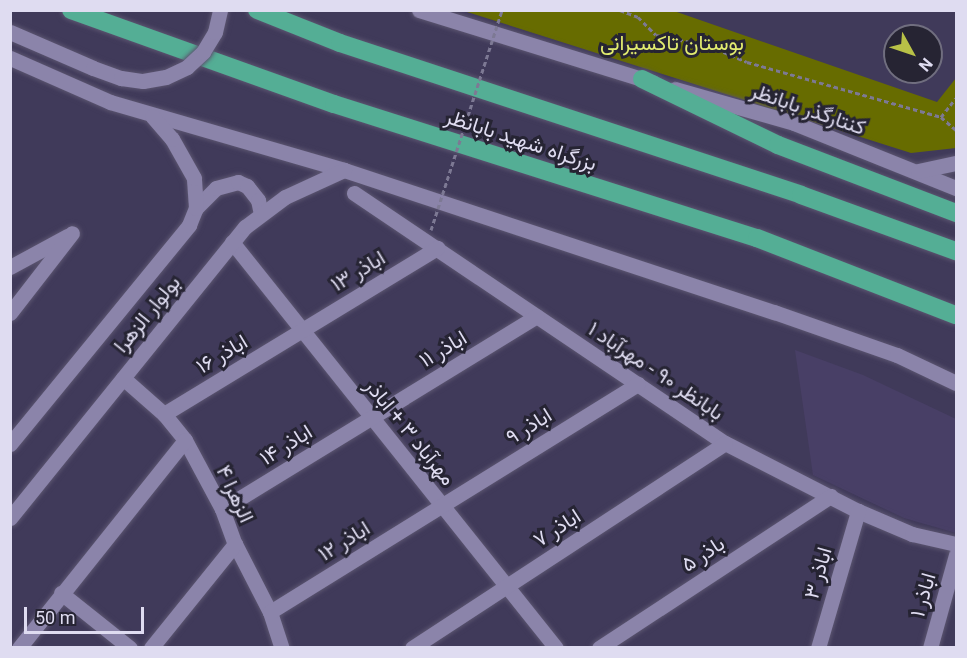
<!DOCTYPE html>
<html>
<head>
<meta charset="utf-8">
<style>
	body { margin:0 }
	#map { position:relative; width:967px; height:658px; overflow:hidden; background:#403a5a; font-family:Roboto,Vazirmatn,sans-serif }
	div>[style] { position:absolute }
	.built>* { inset:0; background:#483f66 }
	.green>* { inset:0; background:#676c00 }
	.path>* { height:3px; margin-top:-1.5px; transform-origin:0; background:repeating-linear-gradient(90deg,#7d7994 0 4.5px,transparent 0 7.5px) }
	.roads { filter:drop-shadow(0 0 2px #5b5570) drop-shadow(0 0 2px #5b5570) }
	.street>* { height:15px; margin:-7.5px; padding:0 7.5px; transform-origin:7.5px; border-radius:7.5px; background:#8b84aa }
	.secondary>* { height:15px; margin:-7.5px; padding:0 7.5px; transform-origin:7.5px; border-radius:7.5px; background:#8b84aa }
	.highway>* { height:18px; margin:-9px; padding:0 9px; transform-origin:9px; border-radius:9px; background:#54ae95 }
	.path-bridge>* { height:3px; margin-top:-1.5px; transform-origin:0; background:repeating-linear-gradient(90deg,#7d7994 0 4.5px,transparent 0 7.5px) }
	.bridges { filter:drop-shadow(0 0 2px #5b5570) drop-shadow(0 0 2px #5b5570) }
	.secondary-bridge>* { height:15px; margin:-7.5px; padding:0 7.5px; transform-origin:7.5px; border-radius:7.5px; background:#8b84aa }
	span { translate:-50% -50%; white-space:nowrap; text-align:center; line-height:1.15; -webkit-text-stroke:6px #262433; paint-order:stroke }
	.park-label { font-size:21px; color:#e3ed70 }
	.street-label { font-size:21px; color:#dfdcf1 }
	.frame { position:absolute; inset:0; border:12px solid #dfdcf1; pointer-events:none }
	.north { position:absolute; left:883px; top:24px; width:60px; height:60px; box-sizing:border-box; background:#262433; border:2px solid #706e7f; border-radius:50%; rotate:130deg; font-size:16px; font-weight:700; line-height:24px; text-align:center; color:#dfdcf1 }
	.north::after { content:''; display:block; margin:auto; width:21px; height:27px; background:#b8c147; clip-path:polygon(50% 0,100% 100%,50% 72%,0 100%) }
	.scale { position:absolute; left:24px; top:607px; width:120px; height:27px; box-sizing:border-box; border:3px solid #dfdcf1; border-top:0; padding-left:8px; font-size:18px; line-height:21px; white-space:nowrap; color:#dfdcf1; -webkit-text-stroke:4px #262433; paint-order:stroke }
</style>
</head>
<body>
<div id="map">
	<div class="built">
		<i style="clip-path:polygon(795px 350px,863px 375px,956px 419px,956px 533px,904px 518px,813px 475px)"></i>
	</div>
	<div class="green">
		<i style="clip-path:polygon(464px 11px,674px 11px,937px 102px,956px 78px,956px 148px,911px 153px)"></i>
	</div>
	<div class="path">
		<i style="left:620px;top:10px;width:19px;rotate:21deg"></i>
		<i style="left:638px;top:17px;width:25px;rotate:45deg"></i>
		<i style="left:656px;top:35px;width:55px;rotate:11.5deg"></i>
		<i style="left:710px;top:46px;width:40px;rotate:23.4deg"></i>
		<i style="left:747px;top:62px;width:202px;rotate:15.8deg"></i>
		<i style="left:941px;top:117px;width:24px;rotate:-52deg"></i>
		<i style="left:941px;top:117px;width:20px;rotate:41deg"></i>
	</div>
	<div class="roads">
		<div class="street">
			<i style="left:354px;top:193px;width:447px;rotate:34deg"></i>
			<i style="left:725px;top:443px;width:149px;rotate:27.1deg"></i>
			<i style="left:858px;top:511px;width:59px;rotate:23.1deg"></i>
			<i style="left:912px;top:534px;width:45px;rotate:12.8deg"></i>
			<i style="left:232px;top:242px;width:519px;rotate:51.41deg"></i>
			<i style="left:10px;top:267px;width:65px;rotate:-28.5deg"></i>
			<i style="left:10px;top:313px;width:101px;rotate:-52.2deg"></i>
			<i style="left:123px;top:378px;width:55px;rotate:41.3deg"></i>
			<i style="left:164px;top:414px;width:33px;rotate:51deg"></i>
			<i style="left:185px;top:440px;width:78px;rotate:61.8deg"></i>
			<i style="left:222px;top:509px;width:37px;rotate:70deg"></i>
			<i style="left:235px;top:544px;width:76px;rotate:62.8deg"></i>
			<i style="left:270px;top:612px;width:38px;rotate:72deg"></i>
			<i style="left:164px;top:414px;width:320px;rotate:-31.3deg"></i>
			<i style="left:222px;top:509px;width:369px;rotate:-31.5deg"></i>
			<i style="left:61px;top:593px;width:88px;rotate:38.6deg"></i>
			<i style="left:270px;top:612px;width:433px;rotate:-31.8deg"></i>
			<i style="left:19px;top:648px;width:266px;rotate:-51.4deg"></i>
			<i style="left:151px;top:648px;width:134px;rotate:-51.1deg"></i>
			<i style="left:412px;top:648px;width:374px;rotate:-33.2deg"></i>
			<i style="left:599px;top:648px;width:277px;rotate:-33.3deg"></i>
			<i style="left:818px;top:648px;width:143px;rotate:-73.7deg"></i>
			<i style="left:930px;top:648px;width:97px;rotate:-74.4deg"></i>
		</div>
		<div class="secondary">
			<i style="left:419px;top:10px;width:244px;rotate:17.2deg"></i>
			<i style="left:10px;top:58px;width:109px;rotate:23.7deg"></i>
			<i style="left:110px;top:102px;width:244px;rotate:16.2deg"></i>
			<i style="left:344px;top:170px;width:453px;rotate:18.3deg"></i>
			<i style="left:774px;top:312px;width:130px;rotate:19.3deg"></i>
			<i style="left:897px;top:355px;width:65px;rotate:25.4deg"></i>
			<i style="left:675px;top:89px;width:124px;rotate:15.9deg"></i>
			<i style="left:794px;top:123px;width:175px;rotate:21.9deg"></i>
			<i style="left:918px;top:171px;width:39px;rotate:-12deg"></i>
			<i style="left:196px;top:208px;width:28px;rotate:-45deg"></i>
			<i style="left:216px;top:188px;width:23px;rotate:-15deg"></i>
			<i style="left:238px;top:182px;width:10px;rotate:24deg"></i>
			<i style="left:247px;top:186px;width:18px;rotate:52deg"></i>
			<i style="left:258px;top:200px;width:14px;rotate:78deg"></i>
			<i style="left:10px;top:444px;width:283px;rotate:-50.7deg"></i>
			<i style="left:189px;top:225px;width:18px;rotate:-68deg"></i>
			<i style="left:196px;top:208px;width:30px;rotate:-94deg"></i>
			<i style="left:194px;top:178px;width:45px;rotate:-119.4deg"></i>
			<i style="left:172px;top:139px;width:30px;rotate:-131deg"></i>
			<i style="left:10px;top:518px;width:374px;rotate:-51.1deg"></i>
			<i style="left:245px;top:227px;width:50px;rotate:-36.9deg"></i>
			<i style="left:285px;top:197px;width:65px;rotate:-24.6deg"></i>
		</div>
		<div class="highway">
			<i style="left:71px;top:10px;width:279px;rotate:19.7deg"></i>
			<i style="left:334px;top:104px;width:444px;rotate:17.6deg"></i>
			<i style="left:757px;top:238px;width:213px;rotate:21.2deg"></i>
			<i style="left:257px;top:10px;width:89px;rotate:21.7deg"></i>
			<i style="left:340px;top:43px;width:485px;rotate:18.2deg"></i>
			<i style="left:801px;top:195px;width:165px;rotate:19.9deg"></i>
			<i style="left:642px;top:79px;width:151px;rotate:25.9deg"></i>
			<i style="left:778px;top:145px;width:191px;rotate:20.9deg"></i>
		</div>
	</div>
	<div class="path-bridge">
		<i style="left:431px;top:230px;width:231px;rotate:-72.1deg"></i>
	</div>
	<div class="bridges">
		<div class="secondary-bridge">
			<i style="left:10px;top:32px;width:90px;rotate:23.4deg"></i>
			<i style="left:93px;top:68px;width:30px;rotate:20deg"></i>
			<i style="left:121px;top:78px;width:22px;rotate:8deg"></i>
			<i style="left:143px;top:81px;width:23px;rotate:-10deg"></i>
			<i style="left:166px;top:77px;width:23px;rotate:-25deg"></i>
			<i style="left:187px;top:67px;width:22px;rotate:-43deg"></i>
			<i style="left:203px;top:52px;width:23px;rotate:-59deg"></i>
			<i style="left:215px;top:32px;width:23px;rotate:-77deg"></i>
		</div>
	</div>
	<div class="park-label">
		<span style="left:672px;top:43px">بوستان تاکسیرانی</span>
	</div>
	<div class="street-label">
		<span style="left:808px;top:109px;rotate:19deg">کنتارگذر بابانظر</span>
		<span style="left:521px;top:140px;rotate:18deg">بزرگراه شهید بابانظر</span>
		<span style="left:358px;top:271px;rotate:-31deg">اباذر ۱۳</span>
		<span style="left:147px;top:314px;rotate:-51deg">بولوار الزهرا</span>
		<span style="left:443px;top:349px;rotate:-31deg">اباذر ۱۱</span>
		<span style="left:222px;top:354px;rotate:-31deg">اباذر ۱۶</span>
		<span style="left:656px;top:371px;rotate:34deg">بابانظر ۹۰ - مهرآباد ۱</span>
		<span style="left:529px;top:426px;rotate:-32deg">اباذر ۹</span>
		<span style="left:410px;top:432px;rotate:51deg">مهرآباد ۳ + اباذر</span>
		<span style="left:286px;top:445px;rotate:-32deg">اباذر ۱۴</span>
		<span style="left:235px;top:494px;rotate:65deg">الزهرا ۴</span>
		<span style="left:557px;top:528px;rotate:-33deg">اباذر ۷</span>
		<span style="left:344px;top:541px;rotate:-32deg">اباذر ۱۲</span>
		<span style="left:703px;top:554px;rotate:-33deg">باذر ۵</span>
		<span style="left:818px;top:573px;rotate:-74deg">اباذر ۳</span>
		<span style="left:923px;top:595px;rotate:-74deg">اباذر ۱</span>
	</div>
	<div class="frame"></div>
	<div class="north">N</div>
	<div class="scale">50 m</div>
</div>
</body>
</html>
